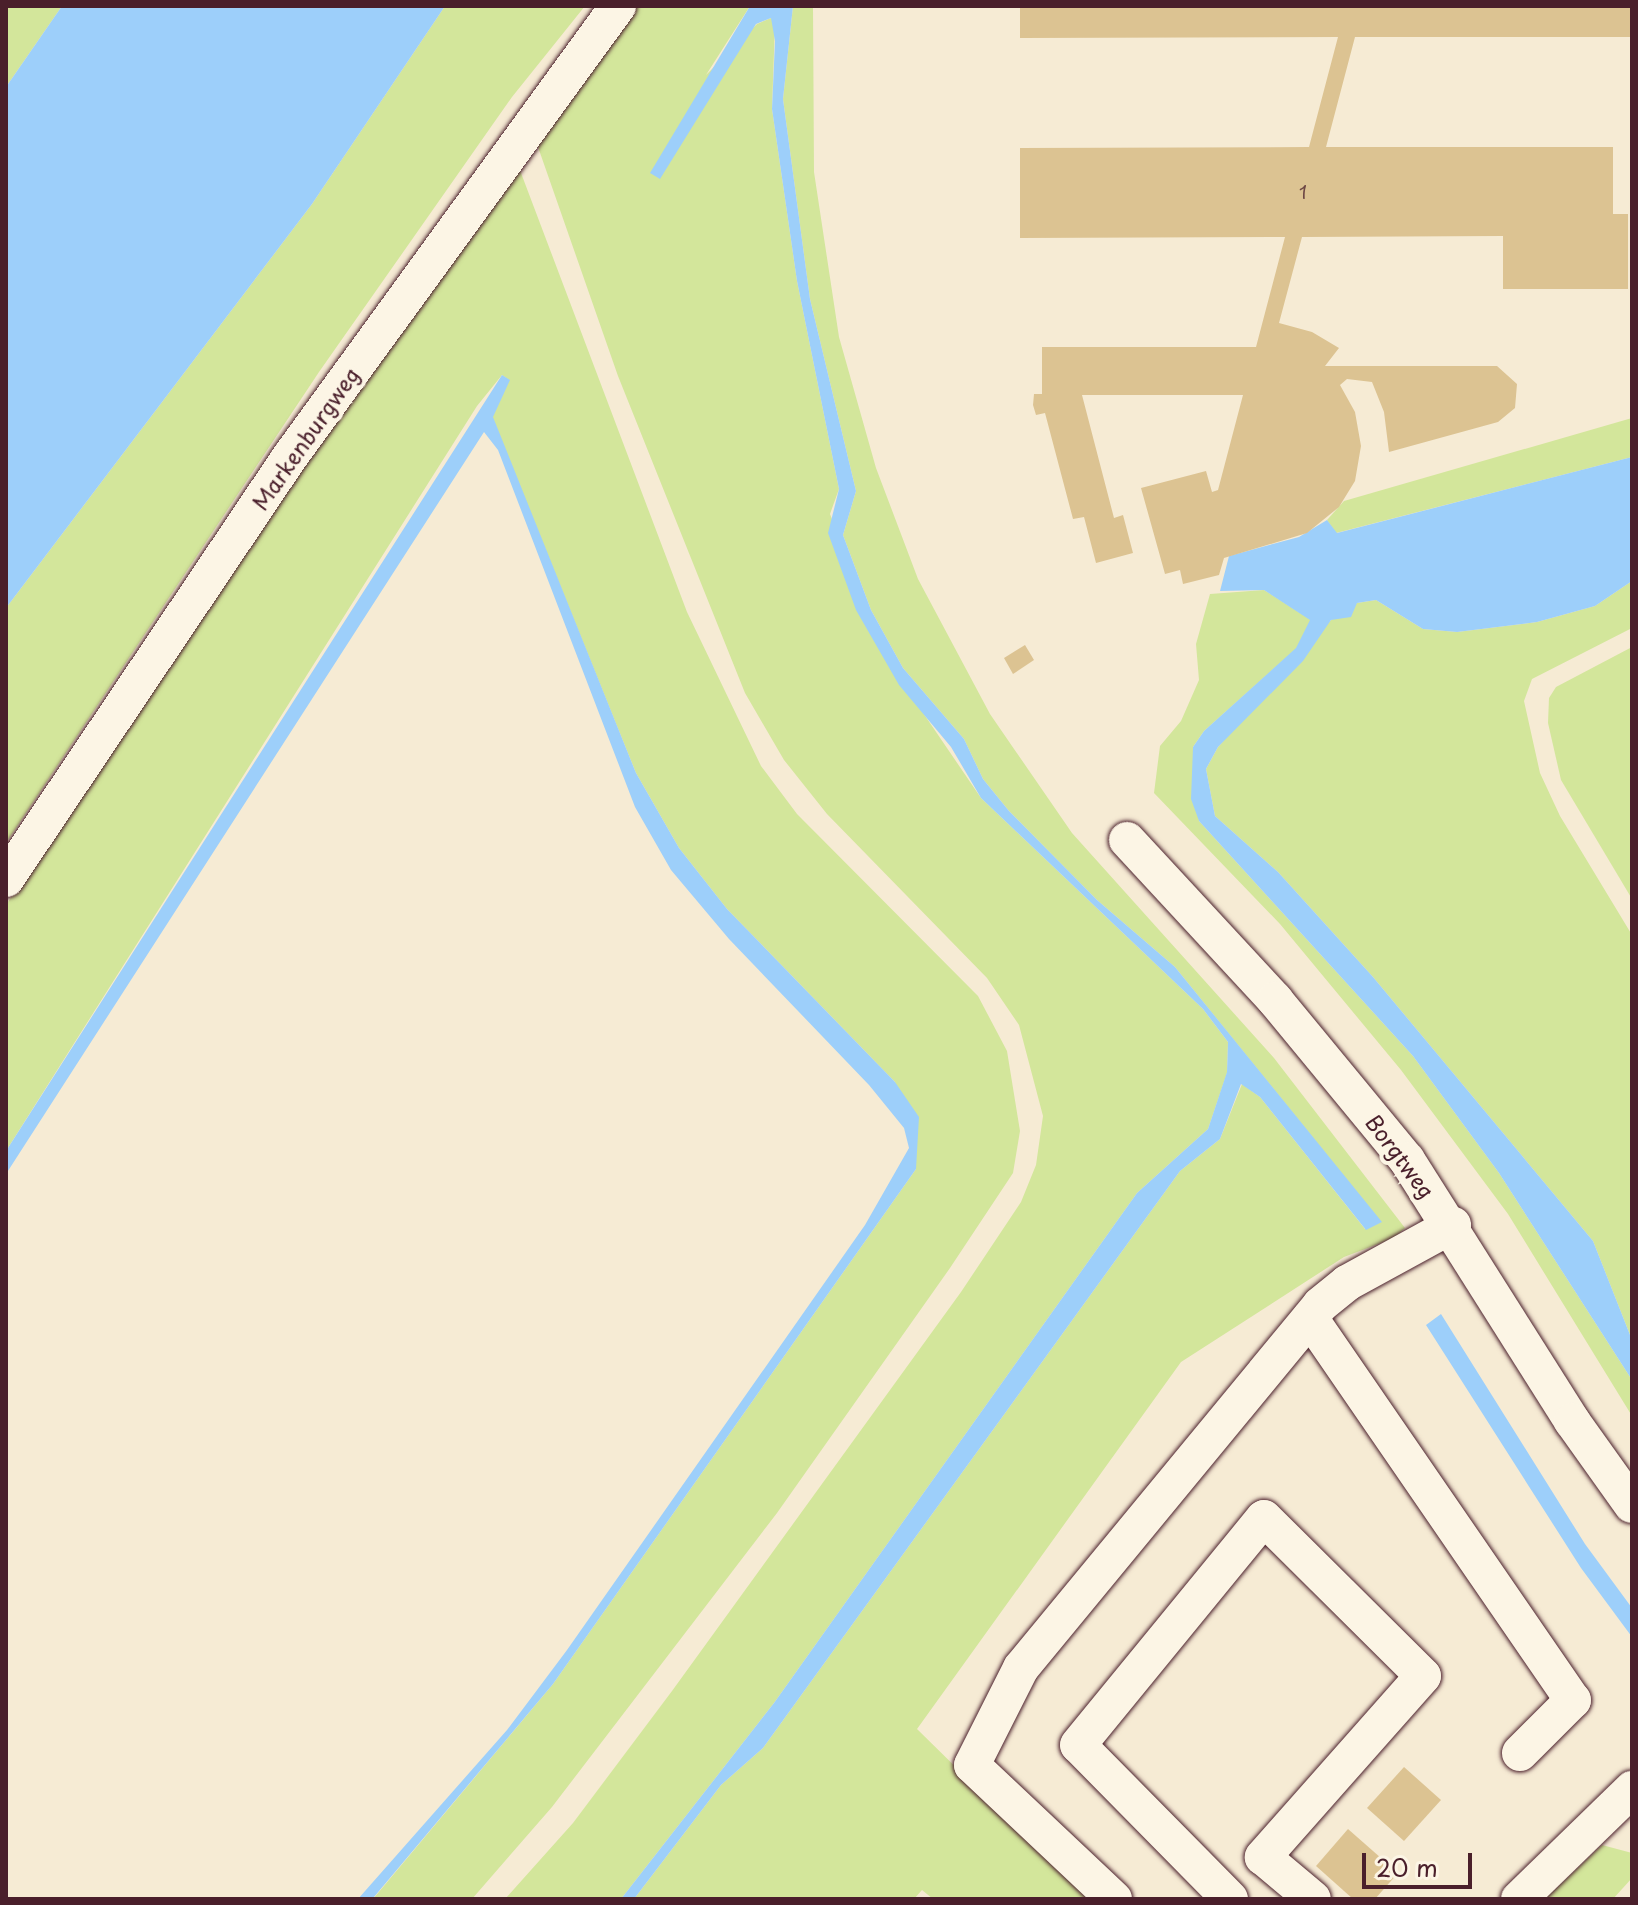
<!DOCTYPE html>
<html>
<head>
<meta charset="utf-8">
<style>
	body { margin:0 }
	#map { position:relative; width:1638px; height:1905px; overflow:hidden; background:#f6ebd4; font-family:"Playpen Sans",sans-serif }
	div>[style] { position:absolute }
	.green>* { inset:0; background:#d3e69b }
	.water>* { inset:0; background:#9dcffa }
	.building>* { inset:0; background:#dcc392 }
	.roads { filter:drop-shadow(0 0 2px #4a1f2b) drop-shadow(0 0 2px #4a1f2b) }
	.minor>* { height:36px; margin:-18px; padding:0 18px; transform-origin:18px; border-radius:18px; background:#fcf5e5 }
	span { translate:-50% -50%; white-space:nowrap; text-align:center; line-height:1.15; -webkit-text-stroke:8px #fcf5e5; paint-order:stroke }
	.number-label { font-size:18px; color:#6e4845 }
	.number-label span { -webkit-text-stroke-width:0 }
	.street-label { font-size:22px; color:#4a1f2b }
	.frame { position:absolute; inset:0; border:8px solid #4a1f2b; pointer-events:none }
	.scale { position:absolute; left:1362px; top:1853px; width:110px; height:36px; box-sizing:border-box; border:4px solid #4a1f2b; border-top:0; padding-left:10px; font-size:24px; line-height:28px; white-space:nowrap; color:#4a1f2b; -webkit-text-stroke:6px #fcf5e5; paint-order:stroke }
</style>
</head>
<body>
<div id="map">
	<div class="green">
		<i style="clip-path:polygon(6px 6px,62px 6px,6px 87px)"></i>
		<i style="clip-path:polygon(445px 6px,585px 6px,512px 97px,319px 372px,6px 843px,6px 608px,312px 204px)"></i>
		<i style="clip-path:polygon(633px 6px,750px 6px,706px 75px,757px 24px,771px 18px,775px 23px,772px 109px,797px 281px,839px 489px,830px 514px,883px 654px,981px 798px,1203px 1009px,1228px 1042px,1227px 1073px,1208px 1129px,1137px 1193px,774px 1703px,621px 1899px,505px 1899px,573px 1823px,672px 1691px,961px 1292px,1021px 1202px,1036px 1165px,1043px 1116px,1019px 1025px,987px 978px,827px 814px,784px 760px,745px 693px,618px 376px,538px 147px,539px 129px)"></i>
		<i style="clip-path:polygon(793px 6px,813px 6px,814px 172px,839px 337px,876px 468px,918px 579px,990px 714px,1072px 833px,1274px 1058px,1405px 1228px,1394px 1238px,1344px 1257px,1181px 1362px,917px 1729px,1090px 1899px,933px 1899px,922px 1890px,914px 1899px,634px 1899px,721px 1785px,763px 1748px,1180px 1171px,1220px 1139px,1242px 1084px,1260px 1097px,1365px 1229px,1381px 1222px,1175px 967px,1097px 900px,1009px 811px,983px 779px,964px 739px,903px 668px,871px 610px,843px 535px,856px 491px,810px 299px,783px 99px)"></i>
		<i style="clip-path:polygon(518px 165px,687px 612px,761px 766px,797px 814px,978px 996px,1007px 1051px,1020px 1131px,1013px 1173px,950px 1268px,777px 1513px,552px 1807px,472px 1899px,373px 1899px,553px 1684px,916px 1169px,895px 1082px,727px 909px,679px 848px,636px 773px,492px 417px,509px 380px,502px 375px,477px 406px,6px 1151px,6px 905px,222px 576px)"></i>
		<i style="clip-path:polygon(1632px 418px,1632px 457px,1336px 533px,1327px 520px,1344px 501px)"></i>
		<i style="clip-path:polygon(1632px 581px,1632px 628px,1532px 679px,1524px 701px,1540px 773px,1560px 816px,1632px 935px,1632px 1340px,1593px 1241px,1373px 977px,1278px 872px,1215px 816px,1206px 769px,1218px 747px,1331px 620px,1357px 603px,1376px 600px,1423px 629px,1457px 632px,1537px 622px,1595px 606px)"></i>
		<i style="clip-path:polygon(1264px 590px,1311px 620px,1297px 648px,1204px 731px,1193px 747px,1199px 821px,1413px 1056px,1499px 1173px,1632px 1380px,1632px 1416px,1508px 1214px,1401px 1070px,1280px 924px,1154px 793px,1160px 746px,1181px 721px,1199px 680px,1196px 644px,1210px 594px)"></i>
		<i style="clip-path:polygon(1632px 647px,1632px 899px,1561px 780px,1548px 723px,1549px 698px,1556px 687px)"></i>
		<i style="clip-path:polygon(1602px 1845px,1632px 1853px,1632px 1878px,1613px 1899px,1545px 1899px)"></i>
	</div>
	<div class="water">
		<i style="clip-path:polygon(62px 6px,445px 6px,312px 204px,6px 608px,6px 87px)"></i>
		<i style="clip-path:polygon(750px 6px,793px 6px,783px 99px,810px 299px,856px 491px,843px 535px,871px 610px,903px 668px,964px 739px,983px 779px,1009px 811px,1097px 900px,1175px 967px,1382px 1222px,1366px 1230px,1260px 1097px,1241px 1084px,1220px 1139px,1180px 1171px,763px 1748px,721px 1785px,634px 1899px,621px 1899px,774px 1703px,1137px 1193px,1208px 1129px,1227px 1072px,1228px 1042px,1203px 1009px,981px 798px,951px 747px,899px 685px,856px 610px,828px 533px,839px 489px,797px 281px,772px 109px,775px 41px,771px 18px,756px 24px,660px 179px,650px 173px)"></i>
		<i style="clip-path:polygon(502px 375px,510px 380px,493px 417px,636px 773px,679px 848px,727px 909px,895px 1082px,919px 1117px,916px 1169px,553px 1684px,374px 1897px,358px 1899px,507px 1730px,567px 1650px,865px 1225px,909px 1148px,904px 1128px,869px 1085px,729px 939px,671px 870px,635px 807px,498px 450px,484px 432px,6px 1174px,6px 1151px)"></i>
		<i style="clip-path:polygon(1632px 457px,1632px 581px,1595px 606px,1537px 622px,1457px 632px,1423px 629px,1376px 600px,1357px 603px,1351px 617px,1331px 620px,1303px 661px,1218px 747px,1206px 769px,1215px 816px,1278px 872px,1373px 977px,1593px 1241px,1632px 1340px,1632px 1380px,1499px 1173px,1413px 1056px,1199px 821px,1191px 799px,1193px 747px,1204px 731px,1296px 648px,1310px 620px,1264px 590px,1220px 591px,1229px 556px,1299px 537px,1327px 520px,1337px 533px)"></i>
		<i style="clip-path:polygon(1441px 1314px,1585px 1544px,1632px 1608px,1632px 1637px,1581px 1568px,1426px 1325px)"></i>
	</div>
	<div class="building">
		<i style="clip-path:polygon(1020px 6px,1632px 6px,1632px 37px,1355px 37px,1326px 147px,1613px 147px,1613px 214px,1628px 214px,1628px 289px,1503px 289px,1503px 236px,1302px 237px,1279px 323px,1312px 332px,1339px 348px,1325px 366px,1497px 366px,1517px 384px,1515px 408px,1498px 422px,1389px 452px,1384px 412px,1372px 382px,1347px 379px,1340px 385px,1355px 412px,1361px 446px,1355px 481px,1339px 507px,1307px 533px,1224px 558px,1219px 575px,1183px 584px,1180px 570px,1165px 574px,1141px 488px,1206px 471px,1212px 492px,1218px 490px,1243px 395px,1082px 395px,1114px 518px,1123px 515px,1133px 553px,1096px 563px,1084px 517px,1073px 519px,1045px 413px,1036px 415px,1033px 405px,1034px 394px,1042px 394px,1042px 347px,1256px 347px,1285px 237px,1020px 238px,1020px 148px,1309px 147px,1338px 37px,1020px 38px)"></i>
		<i style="clip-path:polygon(1025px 645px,1034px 660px,1013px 674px,1004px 658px)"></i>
		<i style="clip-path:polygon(1404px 1767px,1441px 1800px,1404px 1841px,1367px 1808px)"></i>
		<i style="clip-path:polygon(1348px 1829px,1398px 1873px,1375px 1899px,1353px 1899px,1316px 1866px)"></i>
	</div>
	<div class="roads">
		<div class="minor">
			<i style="left:1127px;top:840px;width:218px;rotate:47.2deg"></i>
			<i style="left:1275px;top:1000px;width:207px;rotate:50.5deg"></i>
			<i style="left:1407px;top:1160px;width:309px;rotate:57.7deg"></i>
			<i style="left:1572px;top:1421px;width:103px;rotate:54.5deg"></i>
			<i style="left:6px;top:879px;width:507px;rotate:-56.09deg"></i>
			<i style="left:289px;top:458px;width:559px;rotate:-53.95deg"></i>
			<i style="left:1310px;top:1318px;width:464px;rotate:55.5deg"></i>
			<i style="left:1573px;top:1700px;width:75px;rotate:135deg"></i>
			<i style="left:1114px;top:1899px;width:195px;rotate:-136.7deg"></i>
			<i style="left:972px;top:1765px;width:109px;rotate:-63.2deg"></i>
			<i style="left:1021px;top:1668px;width:470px;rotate:-50.5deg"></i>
			<i style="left:1320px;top:1305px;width:35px;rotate:-39deg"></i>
			<i style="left:1347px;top:1283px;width:121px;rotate:-28.7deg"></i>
			<i style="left:1230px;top:1899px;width:216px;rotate:-134.6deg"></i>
			<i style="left:1078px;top:1745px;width:293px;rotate:-50.7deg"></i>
			<i style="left:1264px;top:1518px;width:224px;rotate:44.8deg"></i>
			<i style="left:1423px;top:1676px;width:242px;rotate:131.5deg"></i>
			<i style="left:1263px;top:1857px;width:65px;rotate:40deg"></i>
			<i style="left:1519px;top:1899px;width:158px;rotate:-44.2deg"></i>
		</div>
	</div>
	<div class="number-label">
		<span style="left:1303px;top:192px">1</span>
	</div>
	<div class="street-label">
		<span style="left:305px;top:438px;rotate:-55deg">Markenburgweg</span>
		<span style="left:1401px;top:1156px;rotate:53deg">Borgtweg</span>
	</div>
	<div class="frame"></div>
	<div class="scale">20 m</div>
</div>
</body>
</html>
